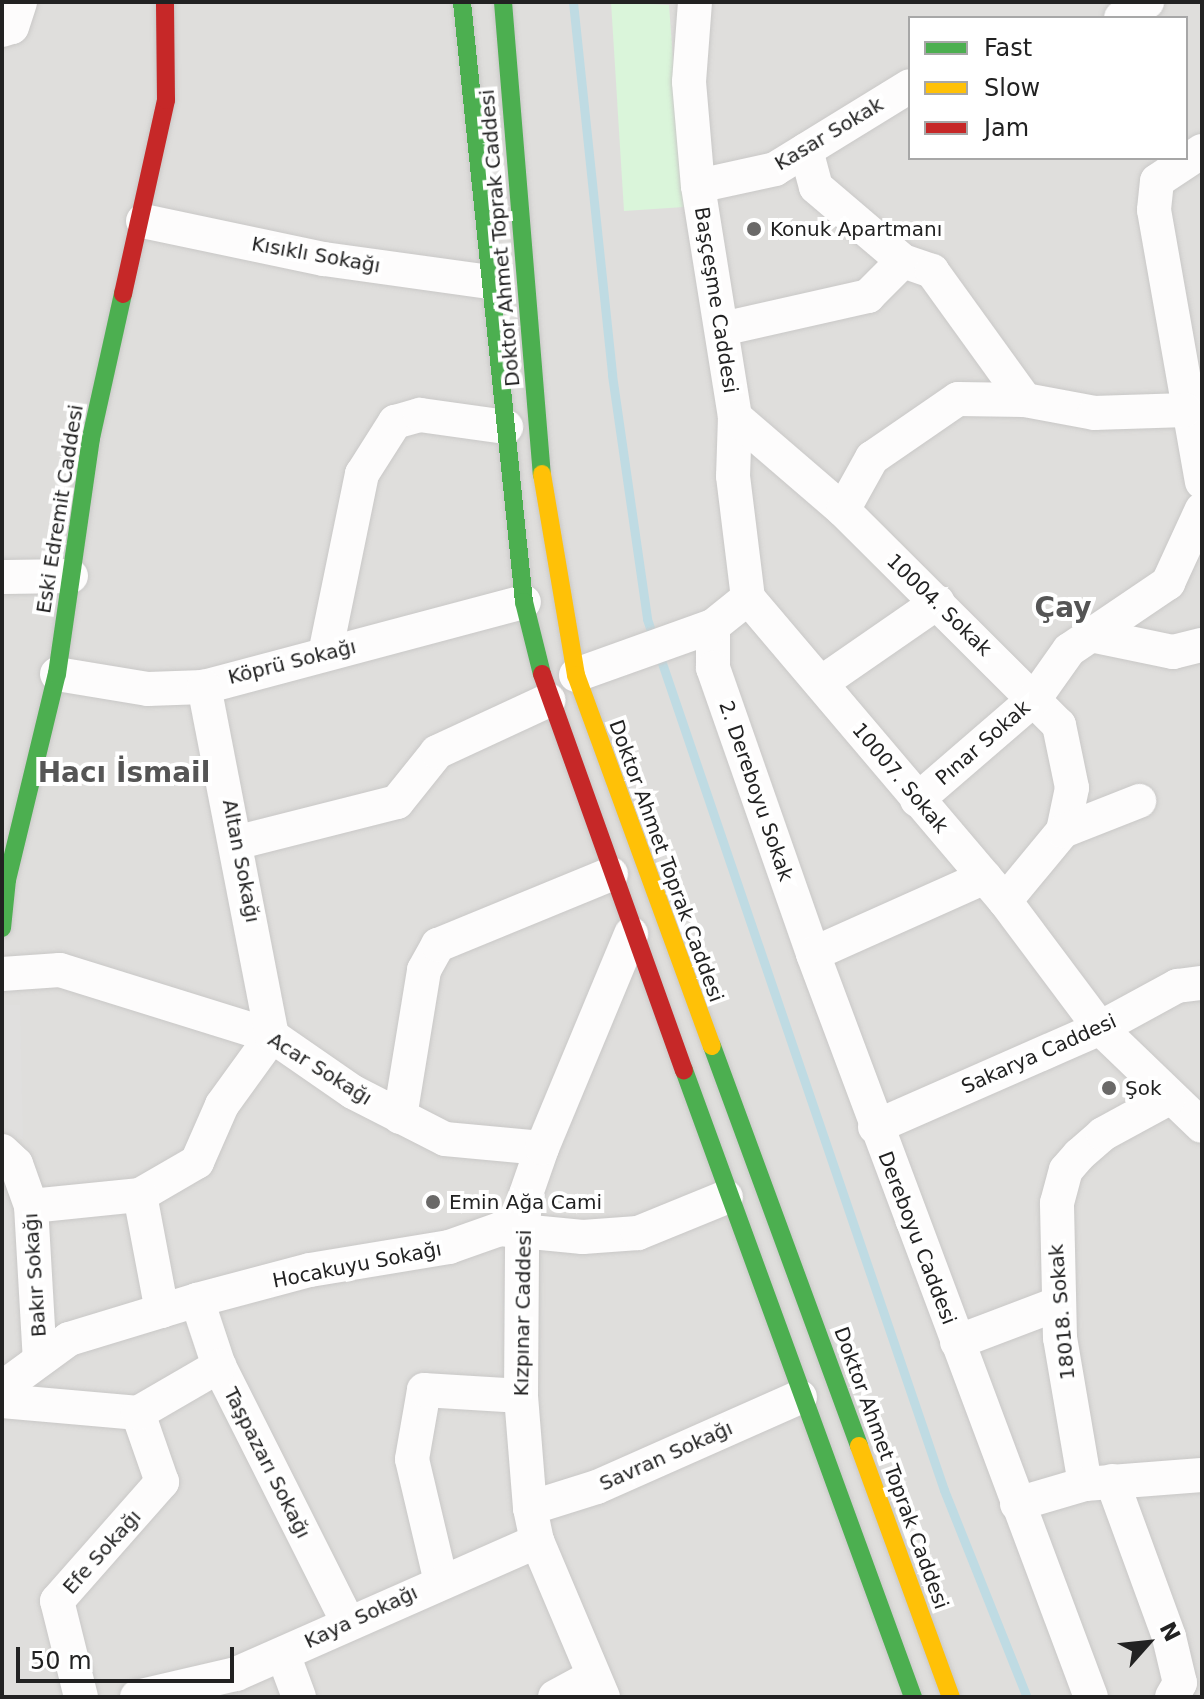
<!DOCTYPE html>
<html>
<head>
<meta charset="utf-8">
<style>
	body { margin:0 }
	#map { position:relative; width:1204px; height:1699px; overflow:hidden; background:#f0eeeb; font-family:"DejaVu Sans",sans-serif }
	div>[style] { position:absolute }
	.residential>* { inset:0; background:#dfdedc }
	.park>* { inset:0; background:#daf5da }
	.parking>* { inset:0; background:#e0dfde }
	.stream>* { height:9px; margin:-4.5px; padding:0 4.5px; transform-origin:4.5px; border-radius:4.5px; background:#bfdbe3 }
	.roads { filter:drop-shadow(0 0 2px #c9c8c7) drop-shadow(0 0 2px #c9c8c7) }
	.street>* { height:34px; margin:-17px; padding:0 17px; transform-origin:17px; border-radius:17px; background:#fdfcfc }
	.fast>* { height:18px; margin:-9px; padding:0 9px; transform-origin:9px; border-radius:9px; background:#4caf50 }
	.slow>* { height:18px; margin:-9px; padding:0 9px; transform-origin:9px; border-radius:9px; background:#ffc107 }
	.jam>* { height:18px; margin:-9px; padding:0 9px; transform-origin:9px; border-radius:9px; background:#c62828 }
	.dots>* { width:22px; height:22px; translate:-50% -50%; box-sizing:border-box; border:4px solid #fff; border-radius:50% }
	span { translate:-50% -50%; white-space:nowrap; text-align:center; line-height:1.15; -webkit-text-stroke:8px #fff; paint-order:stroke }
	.street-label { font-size:20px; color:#222 }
	.poi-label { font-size:20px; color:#222 }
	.left { translate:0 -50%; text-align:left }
	.district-label { font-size:28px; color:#555; font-weight:700 }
	.frame { position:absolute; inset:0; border:4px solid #222; pointer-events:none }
	.legend { position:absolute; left:908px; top:16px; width:280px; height:144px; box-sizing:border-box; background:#fff; border:2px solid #a7a7a7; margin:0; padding:10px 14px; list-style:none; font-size:24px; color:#222 }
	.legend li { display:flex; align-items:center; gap:16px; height:40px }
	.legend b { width:40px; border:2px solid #a7a7a7 }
	.north { position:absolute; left:1108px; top:1603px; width:80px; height:80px; -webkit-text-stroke:6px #fff; paint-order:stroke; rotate:63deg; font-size:22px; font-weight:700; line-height:32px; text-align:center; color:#222 }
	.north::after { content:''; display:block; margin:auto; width:28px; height:36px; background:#222; clip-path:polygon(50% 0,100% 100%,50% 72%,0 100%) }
	.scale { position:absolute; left:16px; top:1647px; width:218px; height:36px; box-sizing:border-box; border:4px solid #222; border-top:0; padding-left:10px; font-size:24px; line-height:28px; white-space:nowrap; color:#222; -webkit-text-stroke:6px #fff; paint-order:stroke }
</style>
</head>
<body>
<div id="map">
	<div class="residential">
		<i style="clip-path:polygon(evenodd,2px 2px,1202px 2px,1202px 1697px,2px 1697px,2px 2px,910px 18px,1186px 18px,1186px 158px,910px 158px,910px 18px)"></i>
	</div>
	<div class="park">
		<i style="clip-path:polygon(611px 2px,669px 5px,684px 207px,624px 211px)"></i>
	</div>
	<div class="parking">
		<i style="clip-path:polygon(5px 1005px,20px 1005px,23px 1139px,8px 1139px)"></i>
	</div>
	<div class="stream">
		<i style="left:573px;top:2px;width:375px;rotate:84deg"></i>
		<i style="left:612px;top:375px;width:246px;rotate:81.8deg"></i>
		<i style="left:647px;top:619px;width:920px;rotate:71.17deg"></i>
		<i style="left:944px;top:1490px;width:223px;rotate:68.2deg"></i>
	</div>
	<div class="roads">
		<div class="street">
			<i style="left:695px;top:2px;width:80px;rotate:94.3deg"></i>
			<i style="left:689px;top:82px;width:104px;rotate:85.1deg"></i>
			<i style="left:698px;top:186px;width:234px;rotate:80.9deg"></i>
			<i style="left:735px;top:417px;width:59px;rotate:91.9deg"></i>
			<i style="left:733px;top:476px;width:123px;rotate:83deg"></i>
			<i style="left:1121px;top:18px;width:31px;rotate:-32deg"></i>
			<i style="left:2px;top:30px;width:10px;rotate:-17deg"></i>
			<i style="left:12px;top:27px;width:26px;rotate:-72deg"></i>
			<i style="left:806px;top:150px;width:38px;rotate:75deg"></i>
			<i style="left:816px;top:187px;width:114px;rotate:40.4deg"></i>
			<i style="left:1202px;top:151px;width:54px;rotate:146.3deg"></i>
			<i style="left:1157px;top:181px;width:29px;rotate:96deg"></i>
			<i style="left:1154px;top:210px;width:276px;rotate:80deg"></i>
			<i style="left:698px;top:186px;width:79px;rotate:-12.4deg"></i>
			<i style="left:775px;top:169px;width:158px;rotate:-31.6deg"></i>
			<i style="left:143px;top:221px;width:185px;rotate:11.9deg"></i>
			<i style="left:324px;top:259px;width:168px;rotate:7.9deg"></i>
			<i style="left:722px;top:329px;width:150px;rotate:-12.7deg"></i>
			<i style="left:868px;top:296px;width:49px;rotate:-45deg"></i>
			<i style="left:903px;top:261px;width:31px;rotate:19deg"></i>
			<i style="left:932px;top:271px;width:159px;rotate:54.2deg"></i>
			<i style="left:735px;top:417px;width:143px;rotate:40.7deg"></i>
			<i style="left:843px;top:510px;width:305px;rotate:44.9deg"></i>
			<i style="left:1059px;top:725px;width:64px;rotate:78.3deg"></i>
			<i style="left:1072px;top:788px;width:44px;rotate:101.8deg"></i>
			<i style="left:843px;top:510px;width:60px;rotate:-60.9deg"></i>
			<i style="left:872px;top:458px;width:104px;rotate:-34.5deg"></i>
			<i style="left:958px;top:399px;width:67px;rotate:0.9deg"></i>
			<i style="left:1025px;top:400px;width:71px;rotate:10.5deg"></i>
			<i style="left:1095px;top:413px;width:90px;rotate:-1.9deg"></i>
			<i style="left:2px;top:577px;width:69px;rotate:-0.8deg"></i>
			<i style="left:713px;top:626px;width:42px;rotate:90deg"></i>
			<i style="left:713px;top:668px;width:303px;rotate:70.7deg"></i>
			<i style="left:1091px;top:635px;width:84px;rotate:11.7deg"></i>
			<i style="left:1173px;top:652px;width:30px;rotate:-14deg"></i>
			<i style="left:325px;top:654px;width:184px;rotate:-78.4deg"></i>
			<i style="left:362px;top:474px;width:62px;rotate:-57.6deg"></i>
			<i style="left:395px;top:422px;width:26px;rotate:-16deg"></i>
			<i style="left:420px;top:415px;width:87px;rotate:7.9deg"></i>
			<i style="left:57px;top:674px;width:92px;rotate:9.4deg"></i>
			<i style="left:148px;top:689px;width:56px;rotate:-2deg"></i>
			<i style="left:204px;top:687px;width:331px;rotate:-14.9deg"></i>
			<i style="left:576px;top:675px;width:145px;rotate:-19.7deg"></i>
			<i style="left:713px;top:626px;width:45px;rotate:-38.7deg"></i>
			<i style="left:748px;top:598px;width:397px;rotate:49.7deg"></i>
			<i style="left:1005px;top:901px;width:159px;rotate:53.2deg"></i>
			<i style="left:1100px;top:1028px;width:141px;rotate:43.9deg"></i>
			<i style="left:821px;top:683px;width:142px;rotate:-34.7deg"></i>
			<i style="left:917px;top:800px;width:156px;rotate:-40.8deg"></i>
			<i style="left:1035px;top:698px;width:59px;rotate:-54.7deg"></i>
			<i style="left:1069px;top:650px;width:120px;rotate:-34.1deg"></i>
			<i style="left:1168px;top:583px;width:81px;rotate:-65.3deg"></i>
			<i style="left:239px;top:842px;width:163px;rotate:-14.2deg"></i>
			<i style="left:397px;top:802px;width:64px;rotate:-51.3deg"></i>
			<i style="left:437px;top:752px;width:123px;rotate:-24.9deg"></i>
			<i style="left:985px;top:877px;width:188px;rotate:155.9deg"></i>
			<i style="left:813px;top:954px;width:793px;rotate:69.49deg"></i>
			<i style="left:1005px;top:901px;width:91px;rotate:-50.4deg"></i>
			<i style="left:1063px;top:831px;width:82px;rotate:-21.5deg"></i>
			<i style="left:2px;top:974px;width:58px;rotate:-3.9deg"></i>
			<i style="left:60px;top:970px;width:222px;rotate:17.3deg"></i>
			<i style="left:272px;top:1036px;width:98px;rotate:34.7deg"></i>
			<i style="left:353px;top:1092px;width:103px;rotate:27.1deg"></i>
			<i style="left:445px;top:1139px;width:97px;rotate:5.3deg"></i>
			<i style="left:400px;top:1117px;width:149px;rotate:-80.7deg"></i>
			<i style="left:424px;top:970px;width:29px;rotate:-61deg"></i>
			<i style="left:438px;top:945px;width:187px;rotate:-22.3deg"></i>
			<i style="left:875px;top:1127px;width:246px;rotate:-23.7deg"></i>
			<i style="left:1100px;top:1028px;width:88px;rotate:-28.6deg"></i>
			<i style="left:1177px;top:986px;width:25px;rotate:-7deg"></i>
			<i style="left:2px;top:1151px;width:19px;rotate:43deg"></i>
			<i style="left:16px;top:1164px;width:45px;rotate:70.3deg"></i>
			<i style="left:31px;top:1206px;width:154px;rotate:86.7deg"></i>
			<i style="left:140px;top:1195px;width:66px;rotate:-30.1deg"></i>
			<i style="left:197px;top:1162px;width:62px;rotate:-66.3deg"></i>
			<i style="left:222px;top:1105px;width:85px;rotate:-54.1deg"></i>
			<i style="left:272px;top:1036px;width:356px;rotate:-101deg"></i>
			<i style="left:31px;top:1206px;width:110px;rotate:-5.8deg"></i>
			<i style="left:140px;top:1195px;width:118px;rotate:79.3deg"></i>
			<i style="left:197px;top:1300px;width:70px;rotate:71.6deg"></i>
			<i style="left:219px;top:1366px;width:285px;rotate:63.3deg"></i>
			<i style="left:957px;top:1342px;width:107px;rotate:-20.8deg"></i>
			<i style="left:2px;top:1388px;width:83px;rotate:-36.2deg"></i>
			<i style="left:69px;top:1339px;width:134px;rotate:-16.9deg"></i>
			<i style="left:197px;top:1300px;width:117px;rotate:-14.9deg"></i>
			<i style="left:310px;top:1270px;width:141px;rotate:-9.4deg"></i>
			<i style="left:449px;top:1247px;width:54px;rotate:-19.4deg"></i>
			<i style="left:500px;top:1229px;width:83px;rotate:5.5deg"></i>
			<i style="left:583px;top:1237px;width:55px;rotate:-4.2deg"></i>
			<i style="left:638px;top:1233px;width:95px;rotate:-22.2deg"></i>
			<i style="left:2px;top:1401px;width:137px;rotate:5deg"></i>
			<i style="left:1112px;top:1481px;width:166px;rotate:69.9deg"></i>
			<i style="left:1169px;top:1637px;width:47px;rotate:76.6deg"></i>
			<i style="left:1180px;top:1683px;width:16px;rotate:120deg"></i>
			<i style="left:1085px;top:1484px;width:148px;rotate:-99.7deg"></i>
			<i style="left:1060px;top:1338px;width:135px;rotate:-91.3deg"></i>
			<i style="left:1057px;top:1203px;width:34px;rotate:-75deg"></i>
			<i style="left:1066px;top:1170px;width:20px;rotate:-49deg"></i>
			<i style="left:1079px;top:1155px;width:32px;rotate:-41deg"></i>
			<i style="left:1103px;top:1134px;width:75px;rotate:-28.6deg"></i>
			<i style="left:1017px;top:1504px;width:71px;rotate:-16.4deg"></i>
			<i style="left:1085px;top:1484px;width:117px;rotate:-4.4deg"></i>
			<i style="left:530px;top:1508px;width:70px;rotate:-17.4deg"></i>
			<i style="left:597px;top:1487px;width:222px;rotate:-23.9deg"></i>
			<i style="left:441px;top:1582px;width:126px;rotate:-103.3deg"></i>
			<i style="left:412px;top:1459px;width:70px;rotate:-80.1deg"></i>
			<i style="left:424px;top:1390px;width:97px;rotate:3.5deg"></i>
			<i style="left:283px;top:1654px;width:46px;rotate:69.6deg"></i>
			<i style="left:81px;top:1697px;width:99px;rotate:-104deg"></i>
			<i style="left:57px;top:1601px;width:159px;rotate:-48.6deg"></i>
			<i style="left:162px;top:1482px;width:73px;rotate:-109.2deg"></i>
			<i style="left:138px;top:1413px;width:94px;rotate:-30.1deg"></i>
			<i style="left:137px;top:1697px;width:102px;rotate:-13.1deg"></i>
			<i style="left:236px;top:1674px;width:329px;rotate:-23.8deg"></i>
			<i style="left:555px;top:1697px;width:42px;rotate:-28.4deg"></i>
			<i style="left:603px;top:1697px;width:169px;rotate:-112.9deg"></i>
			<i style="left:537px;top:1541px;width:34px;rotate:-102deg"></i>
			<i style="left:530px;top:1508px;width:112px;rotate:-94.6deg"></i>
			<i style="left:521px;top:1396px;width:163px;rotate:-89.6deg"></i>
			<i style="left:522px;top:1233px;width:39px;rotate:-84deg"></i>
			<i style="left:526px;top:1194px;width:49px;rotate:-70.8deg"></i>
			<i style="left:542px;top:1148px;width:232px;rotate:-67.4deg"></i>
		</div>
		<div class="fast">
			<i style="left:462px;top:2px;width:603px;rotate:84.1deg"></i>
			<i style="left:524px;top:602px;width:74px;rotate:76deg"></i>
			<i style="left:503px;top:2px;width:474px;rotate:85.3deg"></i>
			<i style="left:2px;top:928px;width:48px;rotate:-84.1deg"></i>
			<i style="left:7px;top:880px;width:212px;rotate:-76.4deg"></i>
			<i style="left:57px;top:674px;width:238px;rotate:-81.8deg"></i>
			<i style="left:91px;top:438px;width:148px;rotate:-77.5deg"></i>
			<i style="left:712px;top:1046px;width:426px;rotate:69.8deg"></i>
			<i style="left:684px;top:1070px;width:668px;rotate:69.94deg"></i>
		</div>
		<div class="slow">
			<i style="left:542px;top:474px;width:204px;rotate:80.4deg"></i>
			<i style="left:576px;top:675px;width:395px;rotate:69.9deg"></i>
			<i style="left:859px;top:1446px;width:267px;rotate:69.9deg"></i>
		</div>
		<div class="jam">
			<i style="left:123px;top:294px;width:199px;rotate:-77.5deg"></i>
			<i style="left:166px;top:100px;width:98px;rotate:-90.6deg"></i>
			<i style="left:542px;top:674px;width:421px;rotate:70.3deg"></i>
		</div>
	</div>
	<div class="dots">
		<i style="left:754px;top:229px;background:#6a6968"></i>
		<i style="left:1109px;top:1088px;background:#6a6968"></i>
		<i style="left:433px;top:1202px;background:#6a6968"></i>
	</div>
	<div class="street-label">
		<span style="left:829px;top:134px;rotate:-31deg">Kasar Sokak</span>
		<span style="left:500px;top:238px;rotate:-95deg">Doktor Ahmet Toprak Caddesi</span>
		<span style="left:316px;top:255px;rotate:10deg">Kısıklı Sokağı</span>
		<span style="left:716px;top:300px;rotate:81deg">Başçeşme Caddesi</span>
		<span style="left:60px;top:509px;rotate:-81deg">Eski Edremit Caddesi</span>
		<span style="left:939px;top:605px;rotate:44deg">10004. Sokak</span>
		<span style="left:292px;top:662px;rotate:-14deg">Köprü Sokağı</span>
		<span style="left:983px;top:743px;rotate:-41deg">Pınar Sokak</span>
		<span style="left:900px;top:778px;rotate:50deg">10007. Sokak</span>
		<span style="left:756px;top:791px;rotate:71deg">2. Dereboyu Sokak</span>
		<span style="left:241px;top:861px;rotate:79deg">Altan Sokağı</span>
		<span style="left:666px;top:861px;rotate:70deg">Doktor Ahmet Toprak Caddesi</span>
		<span style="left:1039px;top:1054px;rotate:-24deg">Sakarya Caddesi</span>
		<span style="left:320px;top:1069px;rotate:32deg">Acar Sokağı</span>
		<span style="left:917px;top:1238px;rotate:69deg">Dereboyu Caddesi</span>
		<span style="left:357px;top:1265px;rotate:-11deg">Hocakuyu Sokağı</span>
		<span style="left:35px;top:1275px;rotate:-94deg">Bakır Sokağı</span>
		<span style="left:1062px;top:1312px;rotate:-95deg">18018. Sokak</span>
		<span style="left:523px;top:1313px;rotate:-89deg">Kızpınar Caddesi</span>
		<span style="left:666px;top:1456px;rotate:-24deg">Savran Sokağı</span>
		<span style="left:267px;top:1463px;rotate:63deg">Taşpazarı Sokağı</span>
		<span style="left:891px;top:1468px;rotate:70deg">Doktor Ahmet Toprak Caddesi</span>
		<span style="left:102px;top:1552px;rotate:-48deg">Efe Sokağı</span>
		<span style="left:361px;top:1617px;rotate:-25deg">Kaya Sokağı</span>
	</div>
	<div class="poi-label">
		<span class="left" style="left:770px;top:229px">Konuk Apartmanı</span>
		<span class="left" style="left:1125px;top:1088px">Şok</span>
		<span class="left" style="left:449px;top:1202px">Emin Ağa Cami</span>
	</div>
	<div class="district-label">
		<span style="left:1063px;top:608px">Çay</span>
		<span style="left:124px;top:773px">Hacı İsmail</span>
	</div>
	<div class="frame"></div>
	<ul class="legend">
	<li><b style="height:10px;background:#4caf50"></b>Fast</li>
	<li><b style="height:10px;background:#ffc107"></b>Slow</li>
	<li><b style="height:10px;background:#c62828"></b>Jam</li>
	</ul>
	<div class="north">N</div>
	<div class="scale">50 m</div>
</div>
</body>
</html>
